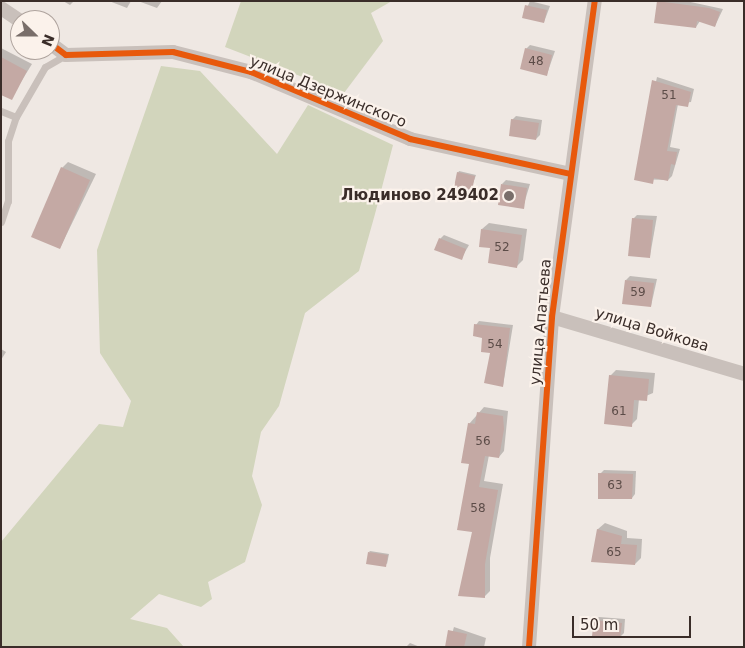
<!DOCTYPE html>
<html>
<head>
<meta charset="utf-8">
<style>
	body { margin:0 }
	#map { position:relative; width:745px; height:648px; overflow:hidden; background:#efe8e3; font-family:"DejaVu Sans",sans-serif }
	div>[style] { position:absolute }
	.green>* { inset:0; background:#d2d5bc }
	.shadow>* { inset:0; background:#0003 }
	.building>* { inset:0; background:#c4a9a4 }
	.lane>* { height:7px; margin:-3.5px; padding:0 3.5px; transform-origin:3.5px; border-radius:3.5px; background:#c9c0bb }
	.street>* { height:14px; margin:-7px; padding:0 7px; transform-origin:7px; border-radius:7px; background:#c9c0bb }
	.cycleway>* { height:6px; margin:-3px; padding:0 3px; transform-origin:3px; border-radius:3px; background:#e8590c }
	.dots>* { width:14px; height:14px; translate:-50% -50%; box-sizing:border-box; border:2px solid #fbf2eb; border-radius:50% }
	span { translate:-50% -50%; white-space:nowrap; text-align:center; line-height:1.15; -webkit-text-stroke:4.5px #fbf2eb; paint-order:stroke }
	.number-label { font-size:12px; color:#5c4c48 }
	.number-label span { -webkit-text-stroke-width:0 }
	.street-label { font-size:15px; color:#3a2d29 }
	.poi-label { font-size:15px; color:#3a2d29; font-weight:700 }
	.right { translate:-100% -50%; text-align:right }
	.frame { position:absolute; inset:0; border:2px solid #3a2d29; pointer-events:none }
	.north { position:absolute; left:10px; top:10px; width:50px; height:50px; box-sizing:border-box; background:#fbf2eb; border:1px solid #aea39d; border-radius:50%; rotate:112deg; font-size:14px; font-weight:700; line-height:20px; text-align:center; color:#3a2d29 }
	.north::after { content:''; display:block; margin:auto; width:18px; height:22px; background:#796e6a; clip-path:polygon(50% 0,100% 100%,50% 72%,0 100%) }
	.scale { position:absolute; left:572px; top:616px; width:119px; height:22px; box-sizing:border-box; border:2px solid #3a2d29; border-top:0; padding-left:6px; font-size:15px; line-height:18px; white-space:nowrap; color:#3a2d29; -webkit-text-stroke:4px #fbf2eb; paint-order:stroke }
</style>
</head>
<body>
<div id="map">
	<div class="green">
		<i style="clip-path:polygon(241px 1px,392px 1px,371px 13px,383px 41px,344px 93px,225px 47px)"></i>
		<i style="clip-path:polygon(161px 66px,200px 71px,277px 154px,308px 105px,393px 145px,375px 214px,359px 271px,305px 313px,279px 406px,261px 432px,252px 476px,262px 505px,245px 562px,208px 582px,212px 599px,201px 607px,159px 594px,130px 619px,167px 628px,184px 647px,1px 647px,1px 542px,99px 424px,123px 427px,131px 401px,100px 353px,97px 250px)"></i>
	</div>
	<div class="shadow">
		<i style="clip-path:polygon(63px 1px,74px 1px,70px 5px)"></i>
		<i style="clip-path:polygon(109px 1px,131px 1px,127px 8px)"></i>
		<i style="clip-path:polygon(138px 1px,162px 1px,157px 8px)"></i>
		<i style="clip-path:polygon(530px 1px,550px 6px,544px 22px,523px 17px)"></i>
		<i style="clip-path:polygon(659px 1px,686px 1px,723px 9px,715px 26px,700px 21px,696px 27px)"></i>
		<i style="clip-path:polygon(530px 45px,555px 51px,547px 74px,526px 49px)"></i>
		<i style="clip-path:polygon(1px 48px,32px 64px,11px 98px,1px 93px)"></i>
		<i style="clip-path:polygon(657px 77px,694px 89px,691px 102px,678px 104px,670px 147px,680px 149px,672px 176px,668px 180px,635px 179px)"></i>
		<i style="clip-path:polygon(516px 116px,542px 120px,540px 135px,536px 139px,512px 120px)"></i>
		<i style="clip-path:polygon(68px 162px,96px 174px,60px 248px,62px 168px)"></i>
		<i style="clip-path:polygon(459px 171px,476px 175px,471px 189px,458px 173px)"></i>
		<i style="clip-path:polygon(506px 180px,530px 184px,523px 207px,502px 184px)"></i>
		<i style="clip-path:polygon(637px 215px,657px 216px,650px 256px,633px 219px)"></i>
		<i style="clip-path:polygon(489px 223px,527px 229px,523px 260px,517px 266px,491px 247px,482px 229px)"></i>
		<i style="clip-path:polygon(444px 235px,469px 245px,461px 259px,440px 239px)"></i>
		<i style="clip-path:polygon(630px 276px,657px 279px,651px 306px,626px 280px)"></i>
		<i style="clip-path:polygon(479px 321px,513px 325px,503px 386px,492px 352px,476px 325px)"></i>
		<i style="clip-path:polygon(1px 349px,6px 352px,1px 360px)"></i>
		<i style="clip-path:polygon(616px 370px,655px 373px,653px 393px,639px 399px,637px 419px,631px 425px,610px 376px)"></i>
		<i style="clip-path:polygon(484px 407px,508px 411px,504px 451px,499px 457px,489px 455px,484px 481px,503px 484px,490px 558px,490px 591px,484px 597px,473px 531px,469px 424px)"></i>
		<i style="clip-path:polygon(604px 470px,636px 471px,635px 494px,632px 498px,600px 474px)"></i>
		<i style="clip-path:polygon(605px 523px,627px 531px,627px 538px,642px 539px,641px 558px,635px 564px,592px 561px,598px 529px)"></i>
		<i style="clip-path:polygon(370px 551px,389px 554px,387px 564px,369px 552px)"></i>
		<i style="clip-path:polygon(599px 617px,625px 619px,624px 633px,620px 637px,595px 621px)"></i>
		<i style="clip-path:polygon(454px 627px,486px 638px,484px 647px,448px 647px)"></i>
		<i style="clip-path:polygon(410px 643px,420px 647px,406px 647px)"></i>
	</div>
	<div class="building">
		<i style="clip-path:polygon(657px 1px,709px 8px,720px 12px,715px 27px,697px 21px,696px 28px,654px 23px)"></i>
		<i style="clip-path:polygon(525px 5px,547px 10px,544px 23px,522px 18px)"></i>
		<i style="clip-path:polygon(525px 48px,552px 55px,547px 76px,520px 69px)"></i>
		<i style="clip-path:polygon(1px 57px,27px 71px,12px 100px,1px 95px)"></i>
		<i style="clip-path:polygon(652px 80px,691px 92px,688px 107px,676px 105px,667px 151px,677px 152px,675px 165px,671px 164px,668px 181px,654px 178px,653px 184px,634px 180px)"></i>
		<i style="clip-path:polygon(511px 119px,539px 123px,536px 140px,509px 136px)"></i>
		<i style="clip-path:polygon(61px 167px,90px 180px,60px 249px,31px 237px)"></i>
		<i style="clip-path:polygon(457px 172px,475px 176px,472px 190px,454px 187px)"></i>
		<i style="clip-path:polygon(501px 184px,527px 188px,524px 209px,498px 205px)"></i>
		<i style="clip-path:polygon(632px 218px,653px 220px,650px 258px,628px 256px)"></i>
		<i style="clip-path:polygon(481px 229px,522px 235px,517px 268px,488px 263px,490px 248px,479px 247px)"></i>
		<i style="clip-path:polygon(439px 238px,466px 249px,462px 260px,434px 250px)"></i>
		<i style="clip-path:polygon(625px 280px,654px 283px,651px 307px,622px 304px)"></i>
		<i style="clip-path:polygon(474px 324px,510px 328px,503px 387px,484px 383px,490px 353px,481px 352px,482px 338px,473px 336px)"></i>
		<i style="clip-path:polygon(609px 375px,649px 379px,647px 401px,634px 400px,632px 427px,604px 424px)"></i>
		<i style="clip-path:polygon(477px 412px,503px 416px,504px 429px,499px 458px,485px 456px,479px 487px,498px 490px,485px 564px,485px 598px,458px 596px,472px 532px,457px 530px,469px 464px,461px 463px,468px 423px,475px 424px)"></i>
		<i style="clip-path:polygon(598px 473px,633px 474px,632px 499px,598px 499px)"></i>
		<i style="clip-path:polygon(597px 529px,622px 536px,621px 544px,637px 545px,635px 565px,591px 562px)"></i>
		<i style="clip-path:polygon(368px 552px,388px 555px,386px 567px,366px 564px)"></i>
		<i style="clip-path:polygon(594px 620px,622px 623px,620px 638px,592px 636px)"></i>
		<i style="clip-path:polygon(448px 630px,467px 634px,464px 647px,445px 647px)"></i>
	</div>
	<div class="lane">
		<i style="left:1px;top:111px;width:16px;rotate:22deg"></i>
		<i style="left:1px;top:222px;width:22px;rotate:-72deg"></i>
		<i style="left:8px;top:201px;width:60px;rotate:-90deg"></i>
		<i style="left:8px;top:141px;width:25px;rotate:-72deg"></i>
		<i style="left:16px;top:117px;width:58px;rotate:-59.9deg"></i>
		<i style="left:45px;top:67px;width:24px;rotate:-30deg"></i>
	</div>
	<div class="street">
		<i style="left:1px;top:8px;width:23px;rotate:34deg"></i>
		<i style="left:50px;top:43px;width:20px;rotate:37deg"></i>
		<i style="left:66px;top:55px;width:107px;rotate:-1.6deg"></i>
		<i style="left:173px;top:52px;width:81px;rotate:14.4deg"></i>
		<i style="left:251px;top:72px;width:173px;rotate:22.8deg"></i>
		<i style="left:410px;top:139px;width:164px;rotate:12.3deg"></i>
		<i style="left:552px;top:317px;width:200px;rotate:16.5deg"></i>
		<i style="left:529px;top:647px;width:331px;rotate:-86deg"></i>
		<i style="left:552px;top:317px;width:319px;rotate:-82.3deg"></i>
	</div>
	<div class="cycleway">
		<i style="left:50px;top:43px;width:20px;rotate:37deg"></i>
		<i style="left:66px;top:55px;width:107px;rotate:-1.6deg"></i>
		<i style="left:173px;top:52px;width:81px;rotate:14.4deg"></i>
		<i style="left:251px;top:72px;width:173px;rotate:22.8deg"></i>
		<i style="left:410px;top:139px;width:164px;rotate:12.3deg"></i>
		<i style="left:529px;top:647px;width:331px;rotate:-86deg"></i>
		<i style="left:552px;top:317px;width:319px;rotate:-82.3deg"></i>
	</div>
	<div class="dots">
		<i style="left:509px;top:196px;background:#796e6a"></i>
	</div>
	<div class="number-label">
		<span style="left:536px;top:62px">48</span>
		<span style="left:669px;top:96px">51</span>
		<span style="left:502px;top:248px">52</span>
		<span style="left:638px;top:293px">59</span>
		<span style="left:495px;top:345px">54</span>
		<span style="left:619px;top:412px">61</span>
		<span style="left:483px;top:442px">56</span>
		<span style="left:615px;top:486px">63</span>
		<span style="left:478px;top:509px">58</span>
		<span style="left:614px;top:553px">65</span>
	</div>
	<div class="street-label">
		<span style="left:328px;top:92px;rotate:22deg">улица Дзержинского</span>
		<span style="left:541px;top:322px;rotate:-85deg">улица Апатьева</span>
		<span style="left:652px;top:330px;rotate:17deg">улица Войкова</span>
	</div>
	<div class="poi-label">
		<span class="right" style="left:499px;top:196px">Людиново 249402</span>
	</div>
	<div class="frame"></div>
	<div class="north">N</div>
	<div class="scale">50 m</div>
</div>
</body>
</html>
